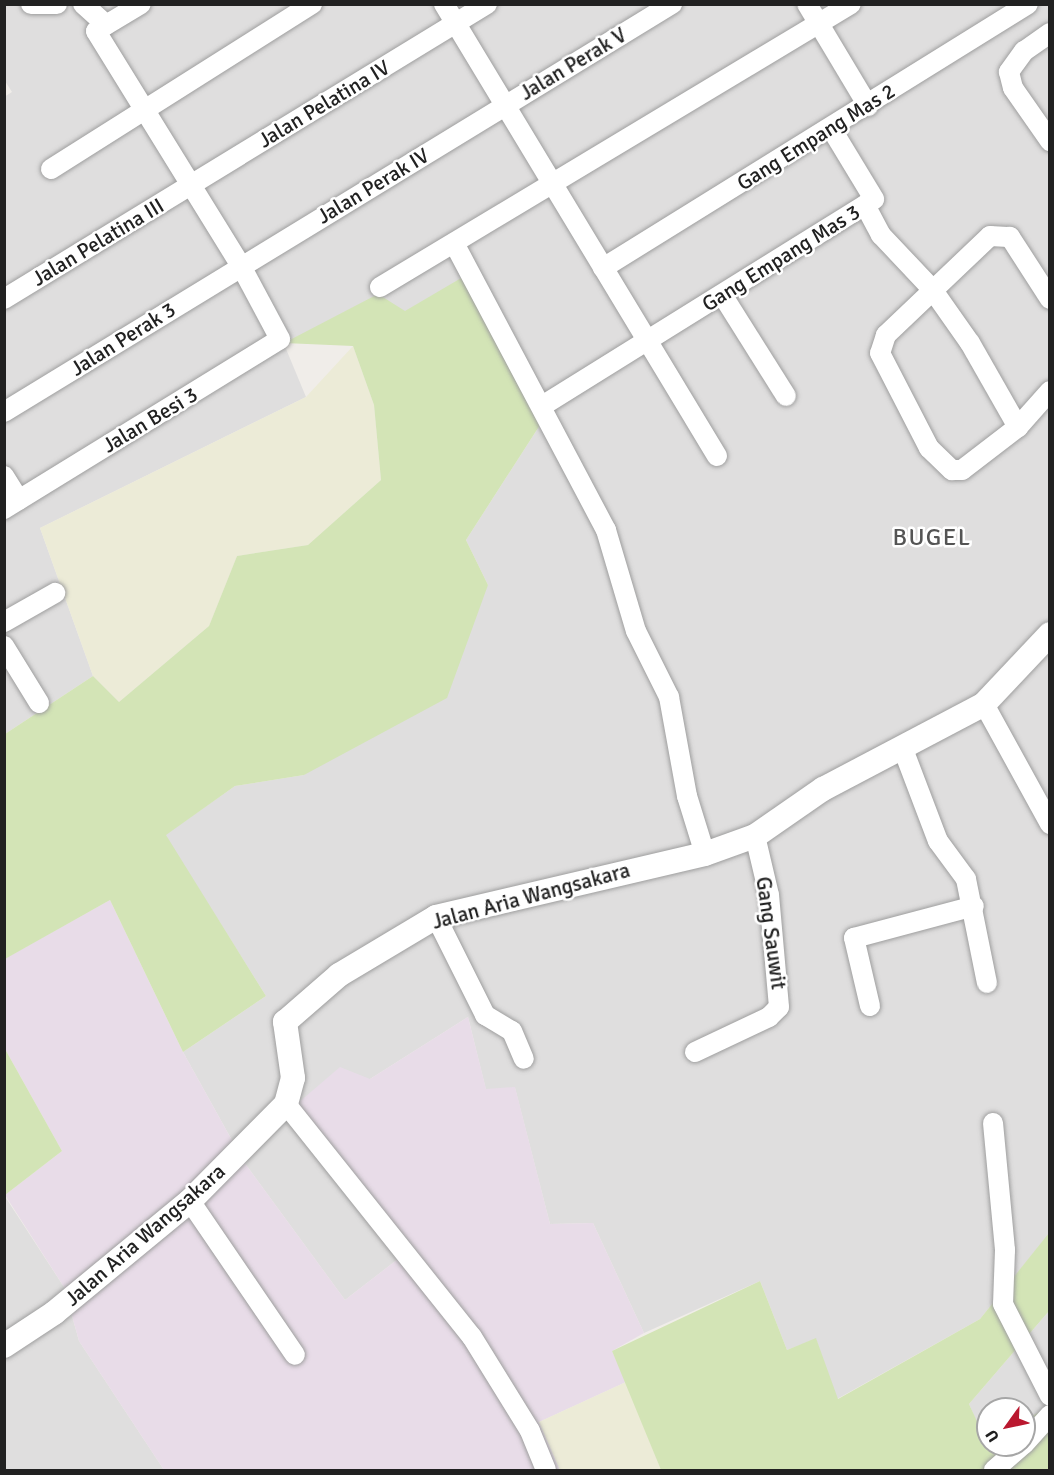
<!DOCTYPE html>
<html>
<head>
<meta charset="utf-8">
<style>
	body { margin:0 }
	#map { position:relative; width:1054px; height:1475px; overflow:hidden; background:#f0ede9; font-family:Signika,sans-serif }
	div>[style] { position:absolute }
	.residential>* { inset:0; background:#dfdede }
	.industrial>* { inset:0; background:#e8dce8 }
	.farmland>* { inset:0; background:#ecebd7 }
	.grass>* { inset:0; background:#d3e4b6 }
	.roads { filter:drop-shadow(0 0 2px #9e9e9e) drop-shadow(0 0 2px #9e9e9e) }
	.minor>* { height:20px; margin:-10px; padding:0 10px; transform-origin:10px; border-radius:10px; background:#fff }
	.tertiary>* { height:24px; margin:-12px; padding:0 12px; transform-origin:12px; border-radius:12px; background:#fff }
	span { translate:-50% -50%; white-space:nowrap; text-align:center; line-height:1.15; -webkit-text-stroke:5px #fff; paint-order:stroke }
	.street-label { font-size:21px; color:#212121 }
	.quarter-label { font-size:24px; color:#545454; letter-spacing:1.5px }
	.frame { position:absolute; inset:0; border:6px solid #212121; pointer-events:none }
	.north { position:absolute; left:976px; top:1397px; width:60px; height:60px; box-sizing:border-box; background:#fff; border:2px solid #a6a6a6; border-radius:50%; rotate:237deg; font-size:16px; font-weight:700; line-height:24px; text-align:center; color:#212121 }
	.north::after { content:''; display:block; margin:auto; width:21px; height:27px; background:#ba182f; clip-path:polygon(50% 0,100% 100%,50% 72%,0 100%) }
</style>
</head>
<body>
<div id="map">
	<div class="residential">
		<i style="clip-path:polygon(5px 5px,1049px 5px,1049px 1234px,980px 1319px,837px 1399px,816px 1339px,787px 1350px,760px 1281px,644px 1333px,593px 1223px,550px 1224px,515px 1088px,486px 1090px,468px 1017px,370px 1079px,398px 1259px,345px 1300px,244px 1162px,183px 1052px,266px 996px,165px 835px,235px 786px,304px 775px,488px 585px,466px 540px,540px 425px,405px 311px,284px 344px,306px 397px,40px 528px,93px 676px,5px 734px,4px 97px,12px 92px,5px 81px)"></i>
		<i style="clip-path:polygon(4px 1195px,64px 1287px,79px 1341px,164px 1470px,5px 1470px)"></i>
		<i style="clip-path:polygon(1049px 1311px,1049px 1407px,1024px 1420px,1024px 1409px,988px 1409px,985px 1441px,969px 1404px)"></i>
	</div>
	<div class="industrial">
		<i style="clip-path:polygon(110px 900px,183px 1052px,244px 1162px,345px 1300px,398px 1259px,291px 1109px,340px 1067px,370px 1079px,468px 1017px,486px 1089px,515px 1087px,550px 1224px,593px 1223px,644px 1333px,612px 1351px,626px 1382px,539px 1422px,560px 1470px,164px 1470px,79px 1341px,64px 1287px,5px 1195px,62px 1151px,5px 1049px,4px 959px)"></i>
	</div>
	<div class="farmland">
		<i style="clip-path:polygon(353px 346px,374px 405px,381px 480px,308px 545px,237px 556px,209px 626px,119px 702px,93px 676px,40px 528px,306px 397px)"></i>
		<i style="clip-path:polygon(626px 1382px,661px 1470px,560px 1470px,539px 1422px)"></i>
	</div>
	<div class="grass">
		<i style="clip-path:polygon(468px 274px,540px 425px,466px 540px,488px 585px,447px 698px,304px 775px,235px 786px,166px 835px,266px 996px,183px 1052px,110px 900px,5px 959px,5px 734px,93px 676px,119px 702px,209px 626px,237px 556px,308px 545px,381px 480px,374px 405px,353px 346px,284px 343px,378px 294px,405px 311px)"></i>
		<i style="clip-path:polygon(5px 1049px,62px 1151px,5px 1195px,4px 1195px)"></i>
		<i style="clip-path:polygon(1049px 1233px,1049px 1311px,969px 1404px,988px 1445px,1024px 1445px,1024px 1420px,1049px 1407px,1049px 1470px,661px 1470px,612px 1351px,760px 1281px,787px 1350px,816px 1338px,838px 1399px,980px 1319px)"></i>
	</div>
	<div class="roads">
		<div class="minor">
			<i style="left:31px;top:4px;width:26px"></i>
			<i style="left:83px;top:4px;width:31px;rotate:42deg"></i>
			<i style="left:444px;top:4px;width:528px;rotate:58.87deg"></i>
			<i style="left:807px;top:4px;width:119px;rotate:59.1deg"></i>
			<i style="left:1050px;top:33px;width:32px;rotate:145deg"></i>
			<i style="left:1024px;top:51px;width:26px;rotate:126deg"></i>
			<i style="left:1009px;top:72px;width:16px;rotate:76deg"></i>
			<i style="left:1013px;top:88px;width:65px;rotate:55.1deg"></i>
			<i style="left:51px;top:169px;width:309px;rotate:-32.3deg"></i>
			<i style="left:865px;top:205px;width:34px;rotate:62deg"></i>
			<i style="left:881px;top:235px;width:74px;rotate:46.6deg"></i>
			<i style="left:932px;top:289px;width:66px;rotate:54.9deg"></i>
			<i style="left:970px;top:343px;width:97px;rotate:60.3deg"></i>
			<i style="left:454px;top:243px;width:325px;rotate:62.1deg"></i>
			<i style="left:606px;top:530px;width:105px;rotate:73.5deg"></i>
			<i style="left:636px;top:631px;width:74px;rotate:63.4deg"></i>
			<i style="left:669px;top:697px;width:101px;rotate:79.7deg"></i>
			<i style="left:687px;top:796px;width:61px;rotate:72.8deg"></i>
			<i style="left:603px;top:268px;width:500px;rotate:-31.85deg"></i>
			<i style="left:380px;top:287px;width:549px;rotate:-31deg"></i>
			<i style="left:723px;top:296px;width:118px;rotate:57.8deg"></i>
			<i style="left:4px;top:299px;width:566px;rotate:-31.42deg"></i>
			<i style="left:1050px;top:299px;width:74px;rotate:-122.8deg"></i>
			<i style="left:1010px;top:237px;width:20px;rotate:-177deg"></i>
			<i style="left:990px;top:236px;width:144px;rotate:136.4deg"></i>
			<i style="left:886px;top:335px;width:19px;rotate:108deg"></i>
			<i style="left:880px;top:353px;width:107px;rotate:62.7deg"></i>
			<i style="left:929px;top:448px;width:32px;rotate:44deg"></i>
			<i style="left:952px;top:470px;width:10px"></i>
			<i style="left:962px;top:470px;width:71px;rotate:-37.5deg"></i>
			<i style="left:1018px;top:427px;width:48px;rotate:-48.4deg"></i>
			<i style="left:542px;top:406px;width:391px;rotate:-31.9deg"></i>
			<i style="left:874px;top:199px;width:83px;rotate:-121.2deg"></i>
			<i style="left:4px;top:412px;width:783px;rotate:-31.42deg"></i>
			<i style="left:4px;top:476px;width:28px;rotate:58deg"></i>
			<i style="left:4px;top:509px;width:324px;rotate:-31.6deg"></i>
			<i style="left:280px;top:339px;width:83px;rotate:-118.1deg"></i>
			<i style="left:241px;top:266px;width:276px;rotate:-121.7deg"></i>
			<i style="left:96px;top:31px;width:52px;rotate:-31deg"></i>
			<i style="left:4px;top:622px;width:59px;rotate:-29.6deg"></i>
			<i style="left:4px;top:646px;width:67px;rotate:58.4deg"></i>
			<i style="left:984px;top:704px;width:137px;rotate:61.2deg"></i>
			<i style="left:903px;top:749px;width:98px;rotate:69.2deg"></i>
			<i style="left:938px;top:841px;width:47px;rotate:53.6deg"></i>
			<i style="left:966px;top:879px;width:106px;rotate:78.6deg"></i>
			<i style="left:436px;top:917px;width:110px;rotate:63.4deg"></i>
			<i style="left:485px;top:1015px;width:31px;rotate:31deg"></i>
			<i style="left:512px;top:1031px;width:30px;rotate:67deg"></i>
			<i style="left:870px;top:1006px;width:70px;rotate:-103.2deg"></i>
			<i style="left:854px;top:938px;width:124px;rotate:-14.9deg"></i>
			<i style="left:695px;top:1052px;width:82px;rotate:-25.3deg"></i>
			<i style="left:769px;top:1017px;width:14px;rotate:-45deg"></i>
			<i style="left:779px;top:1007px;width:112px;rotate:-95.1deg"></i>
			<i style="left:769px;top:895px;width:61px;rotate:-103.3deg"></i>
			<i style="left:286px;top:1104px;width:298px;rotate:51.4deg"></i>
			<i style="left:472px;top:1337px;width:110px;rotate:58.3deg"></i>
			<i style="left:530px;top:1431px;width:42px;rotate:67.7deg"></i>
			<i style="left:993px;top:1123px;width:128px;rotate:84.6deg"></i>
			<i style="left:1005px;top:1250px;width:54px;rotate:92.1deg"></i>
			<i style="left:1003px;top:1304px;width:103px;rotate:62.9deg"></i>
			<i style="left:190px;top:1201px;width:186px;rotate:55.7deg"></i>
			<i style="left:1024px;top:1444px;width:39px;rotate:-48deg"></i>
			<i style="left:994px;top:1470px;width:38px;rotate:-41deg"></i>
		</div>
		<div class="tertiary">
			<i style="left:4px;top:1346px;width:60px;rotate:-33.4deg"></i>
			<i style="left:54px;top:1313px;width:176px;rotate:-39.5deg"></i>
			<i style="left:190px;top:1201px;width:136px;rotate:-45.3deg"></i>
			<i style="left:286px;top:1104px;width:27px;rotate:-75deg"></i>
			<i style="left:293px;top:1078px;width:57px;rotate:-98.1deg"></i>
			<i style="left:285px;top:1022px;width:72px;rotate:-41deg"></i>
			<i style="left:339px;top:975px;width:113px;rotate:-30.9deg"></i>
			<i style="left:436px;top:917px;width:276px;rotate:-13.2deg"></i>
			<i style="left:705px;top:854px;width:53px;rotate:-19.8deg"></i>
			<i style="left:755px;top:836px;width:83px;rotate:-34.7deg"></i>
			<i style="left:823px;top:789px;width:182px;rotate:-27.8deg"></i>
			<i style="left:984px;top:704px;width:96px;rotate:-46.7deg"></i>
		</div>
	</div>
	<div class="street-label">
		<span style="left:573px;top:64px;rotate:-31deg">Jalan Perak V</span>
		<span style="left:324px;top:104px;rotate:-31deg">Jalan Pelatina IV</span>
		<span style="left:816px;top:137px;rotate:-32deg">Gang Empang Mas 2</span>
		<span style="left:373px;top:186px;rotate:-31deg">Jalan Perak IV</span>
		<span style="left:98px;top:242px;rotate:-31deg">Jalan Pelatina III</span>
		<span style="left:781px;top:258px;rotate:-32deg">Gang Empang Mas 3</span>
		<span style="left:123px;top:339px;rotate:-32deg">Jalan Perak 3</span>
		<span style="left:150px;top:420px;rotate:-31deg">Jalan Besi 3</span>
		<span style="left:531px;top:896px;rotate:-15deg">Jalan Aria Wangsakara</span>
		<span style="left:771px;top:933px;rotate:82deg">Gang Sauwit</span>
		<span style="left:145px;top:1235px;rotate:-41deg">Jalan Aria Wangsakara</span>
	</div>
	<div class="quarter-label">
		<span style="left:932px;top:538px">BUGEL</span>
	</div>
	<div class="frame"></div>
	<div class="north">U</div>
</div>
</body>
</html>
